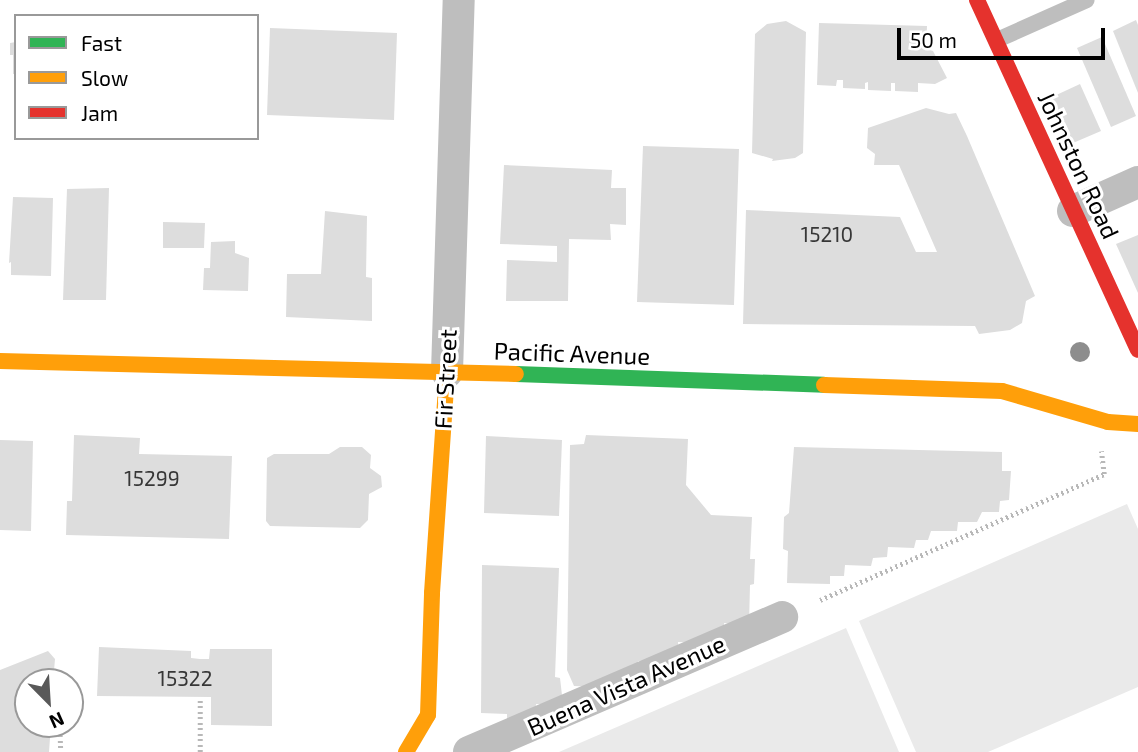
<!DOCTYPE html>
<html>
<head>
<meta charset="utf-8">
<style>
	body { margin:0 }
	#map { position:relative; width:1138px; height:752px; overflow:hidden; background:#fff; font-family:"Exo 2",sans-serif }
	div>[style] { position:absolute }
	.green>* { inset:0; background:#eaeaea }
	.building>* { inset:0; background:#ddd }
	.path>* { height:4.5px; margin-top:-2.25px; transform-origin:0; background:repeating-linear-gradient(90deg,#b8b8b8 0 2px,transparent 0 5.5px) }
	.lane>* { height:16px; margin:-8px; padding:0 8px; transform-origin:8px; border-radius:8px; background:#bebebe }
	.street>* { height:32px; margin:-16px; padding:0 16px; transform-origin:16px; border-radius:16px; background:#bebebe }
	.fast>* { height:16px; margin:-8px; padding:0 8px; transform-origin:8px; border-radius:8px; background:#30b455 }
	.slow>* { height:16px; margin:-8px; padding:0 8px; transform-origin:8px; border-radius:8px; background:#ff9f0a }
	.jam>* { height:16px; margin:-8px; padding:0 8px; transform-origin:8px; border-radius:8px; background:#e5322d }
	.trees>* { width:20px; height:20px; margin:-10px; border-radius:50%; background:#8d8d8d }
	span { translate:-50% -50%; white-space:nowrap; text-align:center; line-height:1.15; -webkit-text-stroke:6px #fff; paint-order:stroke }
	.number-label { font-size:21px; color:#373737 }
	.number-label span { -webkit-text-stroke-width:0 }
	.street-label { font-size:24px; color:#000 }
	.legend { position:absolute; left:14px; top:14px; width:245px; height:126px; box-sizing:border-box; background:#fff; border:2px solid #999; margin:0; padding:9px 12px; list-style:none; font-size:21px; color:#000 }
	.legend li { display:flex; align-items:center; gap:14px; height:35px }
	.legend b { width:35px; border:2px solid #999 }
	.north { position:absolute; left:14px; top:668px; width:70px; height:70px; box-sizing:border-box; background:#fff; border:2px solid #999; border-radius:50%; rotate:156deg; font-size:19px; font-weight:700; line-height:28px; text-align:center; color:#000 }
	.north::after { content:''; display:block; margin:auto; width:24px; height:32px; background:#595959; clip-path:polygon(50% 0,100% 100%,50% 72%,0 100%) }
	.scale { position:absolute; left:897px; top:28px; width:208px; height:32px; box-sizing:border-box; border:4px solid #000; border-top:0; padding-left:9px; font-size:21px; line-height:24px; white-space:nowrap; color:#000; -webkit-text-stroke:5px #fff; paint-order:stroke }
</style>
</head>
<body>
<div id="map">
	<div class="green">
		<i style="clip-path:polygon(1127px 504px,1138px 529px,1138px 687px,988px 752px,916px 752px,859px 621px)"></i>
		<i style="clip-path:polygon(846px 628px,899px 752px,559px 752px)"></i>
	</div>
	<div class="building">
		<i style="clip-path:polygon(1136px 20px,1138px 25px,1138px 93px,1113px 31px)"></i>
		<i style="clip-path:polygon(786px 21px,806px 32px,803px 153px,795px 158px,772px 161px,773px 159px,752px 153px,755px 34px,767px 24px)"></i>
		<i style="clip-path:polygon(819px 23px,927px 26px,926px 49px,933px 51px,947px 78px,935px 84px,918px 83px,918px 92px,895px 91px,895px 83px,891px 83px,891px 91px,868px 90px,868px 82px,865px 83px,865px 89px,843px 88px,843px 80px,837px 80px,836px 86px,817px 85px)"></i>
		<i style="clip-path:polygon(270px 28px,397px 33px,394px 120px,267px 115px)"></i>
		<i style="clip-path:polygon(1102px 37px,1136px 116px,1111px 127px,1077px 48px)"></i>
		<i style="clip-path:polygon(16px 42px,16px 74px,13px 74px,13px 55px,10px 55px,10px 43px)"></i>
		<i style="clip-path:polygon(1080px 84px,1101px 131px,1073px 143px,1052px 97px)"></i>
		<i style="clip-path:polygon(926px 108px,949px 114px,956px 113px,967px 136px,1035px 296px,1026px 301px,1022px 323px,1010px 330px,979px 334px,975px 326px,743px 324px,746px 210px,900px 217px,916px 252px,937px 252px,899px 165px,874px 165px,875px 154px,867px 148px,868px 128px)"></i>
		<i style="clip-path:polygon(643px 146px,739px 149px,734px 305px,637px 302px)"></i>
		<i style="clip-path:polygon(504px 165px,612px 170px,611px 188px,626px 188px,626px 225px,610px 224px,611px 240px,569px 239px,568px 301px,506px 301px,507px 260px,557px 262px,557px 246px,500px 244px)"></i>
		<i style="clip-path:polygon(109px 188px,106px 300px,63px 300px,67px 189px)"></i>
		<i style="clip-path:polygon(13px 197px,53px 198px,51px 276px,11px 275px,11px 262px,9px 263px)"></i>
		<i style="clip-path:polygon(325px 211px,367px 216px,366px 277px,372px 278px,372px 321px,286px 317px,287px 274px,321px 274px)"></i>
		<i style="clip-path:polygon(163px 222px,205px 223px,204px 248px,163px 248px)"></i>
		<i style="clip-path:polygon(1138px 235px,1138px 293px,1116px 244px)"></i>
		<i style="clip-path:polygon(235px 241px,235px 253px,249px 258px,248px 291px,203px 290px,204px 268px,210px 268px,211px 242px)"></i>
		<i style="clip-path:polygon(74px 435px,140px 438px,139px 454px,232px 456px,229px 539px,66px 535px,67px 501px,72px 501px)"></i>
		<i style="clip-path:polygon(586px 435px,688px 439px,686px 485px,711px 515px,752px 517px,750px 559px,755px 559px,754px 584px,750px 585px,749px 625px,724px 623px,725px 635px,708px 643px,678px 642px,679px 654px,663px 660px,638px 661px,636px 671px,622px 679px,601px 678px,596px 687px,574px 686px,567px 670px,570px 445px,584px 444px)"></i>
		<i style="clip-path:polygon(486px 436px,562px 440px,559px 516px,484px 513px)"></i>
		<i style="clip-path:polygon(0 440px,33px 441px,31px 531px,0 530px)"></i>
		<i style="clip-path:polygon(340px 447px,362px 447px,371px 455px,370px 468px,381px 476px,382px 487px,369px 494px,368px 520px,360px 528px,270px 526px,266px 521px,267px 458px,274px 454px,329px 454px)"></i>
		<i style="clip-path:polygon(794px 447px,1002px 452px,1002px 471px,1011px 471px,1009px 500px,1000px 501px,999px 512px,982px 512px,977px 522px,958px 522px,957px 531px,931px 531px,928px 540px,916px 540px,914px 548px,888px 547px,887px 557px,873px 558px,871px 566px,845px 565px,844px 576px,830px 576px,830px 584px,787px 583px,788px 551px,783px 549px,784px 517px,789px 513px)"></i>
		<i style="clip-path:polygon(482px 565px,559px 568px,555px 677px,560px 678px,563px 704px,536px 704px,535px 715px,507px 723px,507px 714px,481px 713px)"></i>
		<i style="clip-path:polygon(99px 647px,191px 651px,191px 658px,200px 659px,209px 659px,210px 649px,272px 649px,272px 726px,211px 725px,211px 697px,97px 696px)"></i>
		<i style="clip-path:polygon(48px 651px,55px 659px,53px 682px,28px 682px,28px 724px,51px 724px,49px 752px,0 752px,0 670px)"></i>
	</div>
	<div class="path">
		<i style="left:820px;top:600px;width:311px;rotate:-23.9deg"></i>
		<i style="left:1104px;top:474px;width:23px;rotate:-97deg"></i>
		<i style="left:59px;top:678px;width:4px;rotate:90deg"></i>
		<i style="left:60px;top:724px;width:28px;rotate:88deg"></i>
		<i style="left:200px;top:752px;width:55px;rotate:-90deg"></i>
	</div>
	<div class="lane">
		<i style="left:997px;top:40px;width:98px;rotate:-24deg"></i>
	</div>
	<div class="street">
		<i style="left:1073px;top:211px;width:71px;rotate:-24deg"></i>
		<i style="left:447px;top:372px;width:372px;rotate:-88.2deg"></i>
		<i style="left:469px;top:752px;width:341px;rotate:-23.3deg"></i>
	</div>
	<div class="fast">
		<i style="left:516px;top:374px;width:308px;rotate:2deg"></i>
	</div>
	<div class="slow">
		<i style="left:0;top:361px;width:516px;rotate:1.44deg"></i>
		<i style="left:824px;top:385px;width:178px;rotate:1.9deg"></i>
		<i style="left:1002px;top:391px;width:110px;rotate:16.3deg"></i>
		<i style="left:1108px;top:422px;width:30px;rotate:4deg"></i>
		<i style="left:406px;top:752px;width:43px;rotate:-59.3deg"></i>
		<i style="left:428px;top:715px;width:122px;rotate:-88.1deg"></i>
		<i style="left:432px;top:593px;width:222px;rotate:-86.1deg"></i>
	</div>
	<div class="jam">
		<i style="left:977px;top:0;width:385px;rotate:65.3deg"></i>
	</div>
	<div class="trees">
		<i style="left:1080px;top:352px"></i>
	</div>
	<div class="number-label">
		<span style="left:827px;top:234px">15210</span>
		<span style="left:152px;top:478px">15299</span>
		<span style="left:185px;top:678px">15322</span>
	</div>
	<div class="street-label">
		<span style="left:1079px;top:165px;rotate:65deg">Johnston Road</span>
		<span style="left:572px;top:353px;rotate:2deg">Pacific Avenue</span>
		<span style="left:445px;top:379px;rotate:-87deg">Fir Street</span>
		<span style="left:626px;top:685px;rotate:-24deg">Buena Vista Avenue</span>
	</div>
	<ul class="legend">
	<li><b style="height:9px;background:#30b455"></b>Fast</li>
	<li><b style="height:9px;background:#ff9f0a"></b>Slow</li>
	<li><b style="height:9px;background:#e5322d"></b>Jam</li>
	</ul>
	<div class="north">N</div>
	<div class="scale">50 m</div>
</div>
</body>
</html>
